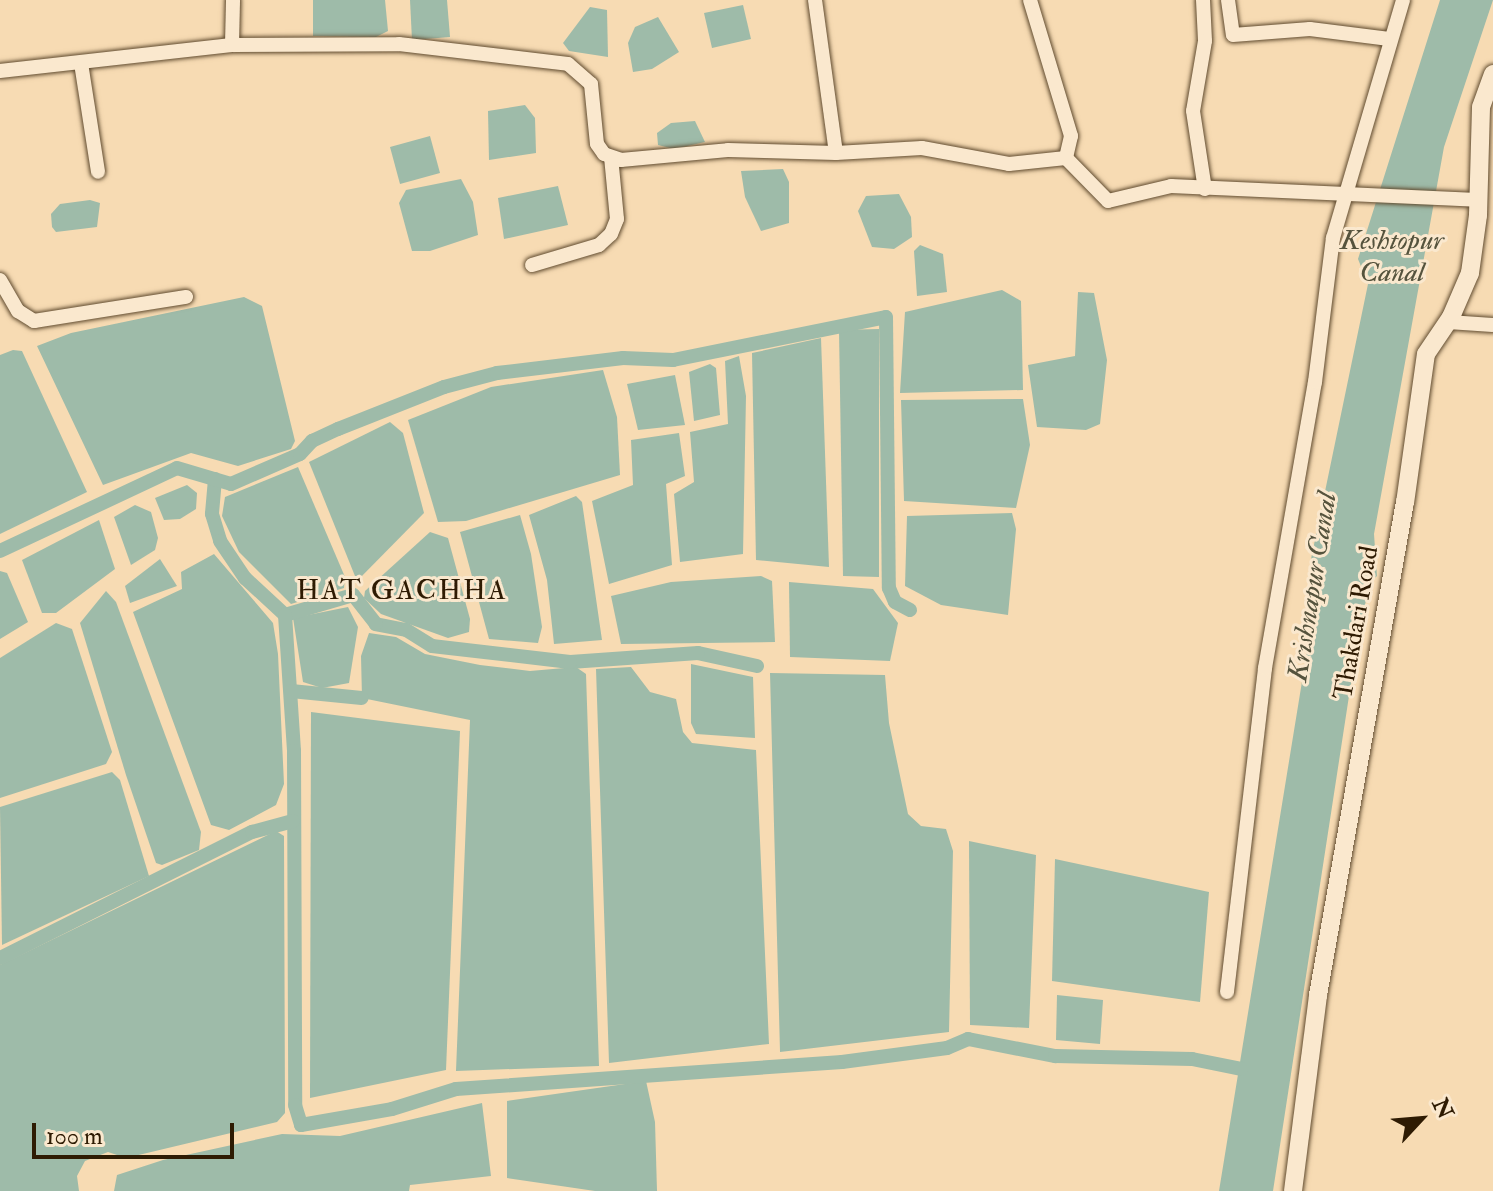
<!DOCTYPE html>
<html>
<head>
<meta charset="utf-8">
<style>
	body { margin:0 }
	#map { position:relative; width:1493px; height:1191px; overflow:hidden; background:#f7dbb3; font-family:"IM FELL Double Pica",serif }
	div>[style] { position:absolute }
	.water>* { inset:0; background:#9ebba9 }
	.canal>* { height:14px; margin:-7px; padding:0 7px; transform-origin:7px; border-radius:7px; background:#9ebba9 }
	.roads { filter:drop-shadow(0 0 2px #604b2f) drop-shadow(0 0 2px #604b2f) }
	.minor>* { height:14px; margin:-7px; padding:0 7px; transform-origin:7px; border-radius:7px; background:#fae8ce }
	.tertiary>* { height:18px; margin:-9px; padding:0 9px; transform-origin:9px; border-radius:9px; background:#fae8ce }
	span { translate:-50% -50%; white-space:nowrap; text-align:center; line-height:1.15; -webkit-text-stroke:6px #fae8ce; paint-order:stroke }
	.street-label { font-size:26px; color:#2e1b03 }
	.water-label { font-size:28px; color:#55533d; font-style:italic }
	.neighbourhood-label { font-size:28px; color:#2e1b03; letter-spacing:2px }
	.north { position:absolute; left:1381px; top:1079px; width:80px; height:80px; -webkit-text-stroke:6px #fae8ce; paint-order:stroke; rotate:64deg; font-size:22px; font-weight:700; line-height:32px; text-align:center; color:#2e1b03 }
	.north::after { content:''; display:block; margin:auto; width:28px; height:36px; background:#2e1b03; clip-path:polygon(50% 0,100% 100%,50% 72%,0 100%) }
	.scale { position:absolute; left:32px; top:1123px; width:202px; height:36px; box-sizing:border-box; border:4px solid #2e1b03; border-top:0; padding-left:10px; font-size:24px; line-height:28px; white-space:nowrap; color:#2e1b03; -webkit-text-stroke:6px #fae8ce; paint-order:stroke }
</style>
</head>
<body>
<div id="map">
	<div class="water">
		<i style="clip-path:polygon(313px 0,385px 0,388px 31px,376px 37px,313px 36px)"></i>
		<i style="clip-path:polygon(410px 0,447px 0,450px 37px,412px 40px)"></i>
		<i style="clip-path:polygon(1440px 0,1493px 0,1444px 147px,1374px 534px,1377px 576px,1369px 583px,1349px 696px,1273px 1191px,1219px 1191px,1321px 565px,1311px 559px,1368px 284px,1358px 259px)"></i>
		<i style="clip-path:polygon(743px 5px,751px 39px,712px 48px,704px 13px)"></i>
		<i style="clip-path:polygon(590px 7px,607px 10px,608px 57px,569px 51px,563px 43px)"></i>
		<i style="clip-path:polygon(658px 17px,679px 52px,652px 69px,633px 72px,628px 43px,635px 27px)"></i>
		<i style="clip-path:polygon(525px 105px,535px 118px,536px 153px,489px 160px,488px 111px)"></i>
		<i style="clip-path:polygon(695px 121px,705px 142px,674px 149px,658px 145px,657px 133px,671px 123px)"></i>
		<i style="clip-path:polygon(430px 136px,440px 173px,400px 184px,390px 147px)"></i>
		<i style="clip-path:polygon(783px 169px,789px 182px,789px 223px,761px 231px,745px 197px,741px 171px)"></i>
		<i style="clip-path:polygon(461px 179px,473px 202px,478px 235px,430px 251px,412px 251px,399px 203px,406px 190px)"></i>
		<i style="clip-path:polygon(558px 186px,568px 225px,504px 239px,498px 198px)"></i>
		<i style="clip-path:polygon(899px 194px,911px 217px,912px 237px,894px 249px,872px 247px,858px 211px,866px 196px)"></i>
		<i style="clip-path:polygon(90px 200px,100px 203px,97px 227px,56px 232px,52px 227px,51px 214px,60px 204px)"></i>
		<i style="clip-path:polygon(920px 245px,943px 254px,947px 292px,917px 296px,914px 251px)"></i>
		<i style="clip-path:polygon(1002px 290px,1021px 301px,1023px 390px,900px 393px,905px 312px)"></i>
		<i style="clip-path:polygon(1078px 292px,1094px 293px,1107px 360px,1100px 424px,1086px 430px,1037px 427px,1028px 365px,1075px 356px)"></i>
		<i style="clip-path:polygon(244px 297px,262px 306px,295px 441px,291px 449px,238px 466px,191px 453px,103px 485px,37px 346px,71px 333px)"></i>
		<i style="clip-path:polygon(879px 329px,879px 577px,843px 576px,839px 330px)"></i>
		<i style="clip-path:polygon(821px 338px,829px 567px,756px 560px,752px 353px)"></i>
		<i style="clip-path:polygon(13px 350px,22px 351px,87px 492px,0 534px,0 355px)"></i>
		<i style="clip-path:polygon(739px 356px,746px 396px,743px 554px,680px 562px,674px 494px,694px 482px,690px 432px,728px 424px,725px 361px)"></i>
		<i style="clip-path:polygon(710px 364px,716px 368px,720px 415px,694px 421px,689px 372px)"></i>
		<i style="clip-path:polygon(603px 370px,617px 417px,620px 475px,466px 521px,438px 522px,408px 420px,491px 387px)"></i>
		<i style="clip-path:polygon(675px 375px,685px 425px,638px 430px,627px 384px)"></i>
		<i style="clip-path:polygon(1023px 399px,1030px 445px,1016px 508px,904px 501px,901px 400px)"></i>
		<i style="clip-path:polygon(390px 422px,403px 433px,424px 513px,357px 581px,309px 462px)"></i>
		<i style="clip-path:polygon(679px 433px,685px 476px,666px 484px,672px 565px,609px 584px,592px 501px,633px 485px,631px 440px)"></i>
		<i style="clip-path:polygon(298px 467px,345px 577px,344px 588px,291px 604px,239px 552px,222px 516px,225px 497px)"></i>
		<i style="clip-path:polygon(187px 485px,197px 493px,196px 509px,180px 519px,164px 520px,155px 498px)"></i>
		<i style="clip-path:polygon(576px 496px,582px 502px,602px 640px,554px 644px,547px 580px,529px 515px)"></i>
		<i style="clip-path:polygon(135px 505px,151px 512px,158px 538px,155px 550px,131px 565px,114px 517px)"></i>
		<i style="clip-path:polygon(1012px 513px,1016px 529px,1008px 615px,941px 605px,905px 586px,907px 516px)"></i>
		<i style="clip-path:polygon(520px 515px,531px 554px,542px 627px,538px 643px,489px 639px,460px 532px)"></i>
		<i style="clip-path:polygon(99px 520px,115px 569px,56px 613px,42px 613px,22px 560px)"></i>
		<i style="clip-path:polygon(430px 532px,448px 538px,470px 619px,469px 632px,448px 638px,381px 614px,364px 598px,365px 591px)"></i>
		<i style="clip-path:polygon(214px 554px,273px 623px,278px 654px,284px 784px,276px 805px,229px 830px,211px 825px,133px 612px,182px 589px,181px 572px)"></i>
		<i style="clip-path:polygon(160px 559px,177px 586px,130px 603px,125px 586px)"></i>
		<i style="clip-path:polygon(0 571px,7px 573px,28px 622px,0 639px)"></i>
		<i style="clip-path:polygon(761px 576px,772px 581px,775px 642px,621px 644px,611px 596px,671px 582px)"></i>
		<i style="clip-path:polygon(789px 582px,873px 589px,898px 623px,890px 661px,790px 657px)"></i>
		<i style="clip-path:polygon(106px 591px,116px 602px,201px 832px,199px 850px,162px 865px,156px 863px,126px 775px,80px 623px)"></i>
		<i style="clip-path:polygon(348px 607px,358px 627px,349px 683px,322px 688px,303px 682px,293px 618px)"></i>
		<i style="clip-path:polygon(56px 623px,72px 629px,112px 752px,106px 764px,0 798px,0 658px)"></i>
		<i style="clip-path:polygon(369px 633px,396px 637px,425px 654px,480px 665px,530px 671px,576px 667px,586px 674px,599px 1066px,456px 1071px,470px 720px,362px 698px,361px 656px)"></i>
		<i style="clip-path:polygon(691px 664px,753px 677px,755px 738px,696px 734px,691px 723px)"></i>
		<i style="clip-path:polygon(631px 667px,650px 692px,676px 699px,683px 732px,692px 743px,756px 750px,769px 1044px,609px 1063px,596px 669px)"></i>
		<i style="clip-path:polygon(770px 673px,885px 675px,889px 723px,908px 814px,921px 826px,946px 829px,953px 851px,949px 1032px,780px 1052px)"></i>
		<i style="clip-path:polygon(311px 712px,460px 731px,446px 1070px,310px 1098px)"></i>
		<i style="clip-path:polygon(112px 772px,120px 780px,149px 876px,2px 945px,0 807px)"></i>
		<i style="clip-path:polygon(276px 831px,284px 836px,285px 1113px,277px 1122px,126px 1158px,108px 1152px,85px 1161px,77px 1176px,79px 1191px,0 1191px,0 965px)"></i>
		<i style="clip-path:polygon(969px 841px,1036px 855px,1029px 1028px,970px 1025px)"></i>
		<i style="clip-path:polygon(1055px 859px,1209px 892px,1200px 1002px,1052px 981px)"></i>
		<i style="clip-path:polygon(1057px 995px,1103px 1000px,1100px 1044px,1056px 1040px)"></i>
		<i style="clip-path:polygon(646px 1081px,655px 1122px,657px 1191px,595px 1191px,507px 1178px,507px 1101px)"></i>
		<i style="clip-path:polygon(482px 1103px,491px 1176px,410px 1185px,409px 1191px,114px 1191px,117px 1175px,163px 1160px,282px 1134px,340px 1136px)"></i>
	</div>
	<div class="canal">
		<i style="left:215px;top:479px;width:35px;rotate:95deg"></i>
		<i style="left:212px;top:514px;width:28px;rotate:73deg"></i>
		<i style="left:220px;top:541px;width:45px;rotate:56deg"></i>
		<i style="left:245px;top:578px;width:54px;rotate:42.8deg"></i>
		<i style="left:0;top:551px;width:195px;rotate:-25.1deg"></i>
		<i style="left:177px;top:468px;width:56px;rotate:16.5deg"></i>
		<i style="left:231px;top:484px;width:75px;rotate:-23.5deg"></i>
		<i style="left:300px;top:454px;width:18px;rotate:-47deg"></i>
		<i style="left:312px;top:441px;width:29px;rotate:-25deg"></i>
		<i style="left:338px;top:429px;width:114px;rotate:-21.6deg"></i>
		<i style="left:444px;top:387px;width:55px;rotate:-14.8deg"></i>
		<i style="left:497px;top:373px;width:127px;rotate:-6.8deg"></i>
		<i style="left:623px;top:358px;width:50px;rotate:2.3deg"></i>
		<i style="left:673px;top:360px;width:217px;rotate:-11.4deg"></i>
		<i style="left:886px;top:317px;width:271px;rotate:89.4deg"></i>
		<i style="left:889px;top:588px;width:15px;rotate:67deg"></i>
		<i style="left:895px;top:602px;width:17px;rotate:28deg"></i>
		<i style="left:757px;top:666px;width:60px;rotate:-167.6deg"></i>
		<i style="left:698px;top:653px;width:128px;rotate:176deg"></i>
		<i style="left:570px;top:662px;width:139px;rotate:-173.4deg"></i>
		<i style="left:432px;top:646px;width:31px;rotate:-148deg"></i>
		<i style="left:406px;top:630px;width:31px;rotate:-169deg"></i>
		<i style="left:376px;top:624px;width:37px;rotate:-128deg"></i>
		<i style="left:353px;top:595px;width:71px;rotate:163.6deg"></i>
		<i style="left:285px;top:615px;width:136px;rotate:86.2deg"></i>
		<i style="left:294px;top:751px;width:354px;rotate:89.8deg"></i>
		<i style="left:295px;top:1105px;width:21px;rotate:73deg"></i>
		<i style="left:301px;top:1125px;width:92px;rotate:-10deg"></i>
		<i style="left:392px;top:1109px;width:67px;rotate:-17.4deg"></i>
		<i style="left:456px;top:1089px;width:387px;rotate:-4deg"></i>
		<i style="left:842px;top:1062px;width:106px;rotate:-7.6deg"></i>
		<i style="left:947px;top:1048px;width:23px;rotate:-23deg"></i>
		<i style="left:968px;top:1039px;width:89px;rotate:11.1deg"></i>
		<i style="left:1055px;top:1056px;width:137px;rotate:1.3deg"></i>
		<i style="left:1192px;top:1059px;width:50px;rotate:11.5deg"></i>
		<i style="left:291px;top:691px;width:71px;rotate:5.6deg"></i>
		<i style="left:0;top:958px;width:282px;rotate:-26.6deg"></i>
		<i style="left:252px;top:832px;width:42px;rotate:-15deg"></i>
	</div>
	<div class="roads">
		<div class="minor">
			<i style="left:815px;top:0;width:154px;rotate:82.2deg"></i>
			<i style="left:1030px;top:0;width:142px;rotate:73.2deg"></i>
			<i style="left:1071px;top:136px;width:23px;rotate:103deg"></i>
			<i style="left:1203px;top:0;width:41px;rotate:87.2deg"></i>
			<i style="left:1205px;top:41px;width:71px;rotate:99.7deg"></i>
			<i style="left:1193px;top:111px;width:79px;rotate:81.3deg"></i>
			<i style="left:1228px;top:0;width:35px;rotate:82deg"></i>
			<i style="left:1233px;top:35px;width:77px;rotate:-4.5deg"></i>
			<i style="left:1310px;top:29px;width:80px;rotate:7.2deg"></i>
			<i style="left:232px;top:45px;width:45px;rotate:-88.7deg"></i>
			<i style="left:81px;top:63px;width:110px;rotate:81.1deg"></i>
			<i style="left:0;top:71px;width:233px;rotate:-6.4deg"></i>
			<i style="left:232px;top:45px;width:167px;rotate:-0.3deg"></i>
			<i style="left:399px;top:44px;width:170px;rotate:6.7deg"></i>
			<i style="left:568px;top:64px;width:30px;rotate:41deg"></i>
			<i style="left:591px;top:84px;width:60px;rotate:84.3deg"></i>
			<i style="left:597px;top:144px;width:12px;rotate:55deg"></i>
			<i style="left:604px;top:154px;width:18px;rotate:19deg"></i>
			<i style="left:621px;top:160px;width:107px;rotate:-5.3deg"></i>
			<i style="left:728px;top:150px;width:108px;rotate:1.6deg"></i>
			<i style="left:836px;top:153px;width:86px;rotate:-3.3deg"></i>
			<i style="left:922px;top:148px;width:88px;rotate:10.4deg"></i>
			<i style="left:1009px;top:164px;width:57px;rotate:-6deg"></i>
			<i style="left:1066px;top:158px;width:60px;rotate:45.7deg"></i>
			<i style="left:1108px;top:201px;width:65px;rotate:-13.4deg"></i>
			<i style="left:1171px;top:186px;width:306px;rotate:2.6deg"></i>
			<i style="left:532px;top:265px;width:70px;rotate:-16.6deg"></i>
			<i style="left:599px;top:245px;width:16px;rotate:-43deg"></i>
			<i style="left:611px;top:234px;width:16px;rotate:-68deg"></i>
			<i style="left:617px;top:219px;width:62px;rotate:-95.5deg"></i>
			<i style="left:0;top:280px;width:36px;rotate:60deg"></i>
			<i style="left:18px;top:311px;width:19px;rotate:32deg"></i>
			<i style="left:34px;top:321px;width:154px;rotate:-9deg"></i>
			<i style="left:1448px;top:322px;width:45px;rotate:3.8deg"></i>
			<i style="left:1227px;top:992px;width:326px;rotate:-83.3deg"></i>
			<i style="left:1265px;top:668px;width:290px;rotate:-80.1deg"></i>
			<i style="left:1315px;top:382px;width:145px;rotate:-82.9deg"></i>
			<i style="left:1333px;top:238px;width:248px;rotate:-73.6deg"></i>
		</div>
		<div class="tertiary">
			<i style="left:1293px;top:1191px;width:198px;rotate:-82.7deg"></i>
			<i style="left:1318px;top:995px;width:500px;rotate:-80deg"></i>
			<i style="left:1405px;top:503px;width:150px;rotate:-82deg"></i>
			<i style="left:1426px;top:354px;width:45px;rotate:-56deg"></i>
			<i style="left:1451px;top:317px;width:48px;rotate:-66.6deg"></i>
			<i style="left:1470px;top:273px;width:59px;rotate:-82.1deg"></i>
			<i style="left:1478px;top:215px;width:108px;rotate:-88.4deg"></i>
			<i style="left:1481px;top:107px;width:35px;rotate:-70deg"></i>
		</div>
	</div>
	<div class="street-label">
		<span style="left:1357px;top:623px;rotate:-80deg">Thakdari Road</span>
	</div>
	<div class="water-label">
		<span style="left:1392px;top:257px">Keshtopur<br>Canal</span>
		<span style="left:1313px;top:587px;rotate:-81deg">Krishnapur Canal</span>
	</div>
	<div class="neighbourhood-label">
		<span style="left:402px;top:591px">HAT GACHHA</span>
	</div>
	<div class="north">N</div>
	<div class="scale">100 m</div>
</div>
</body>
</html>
